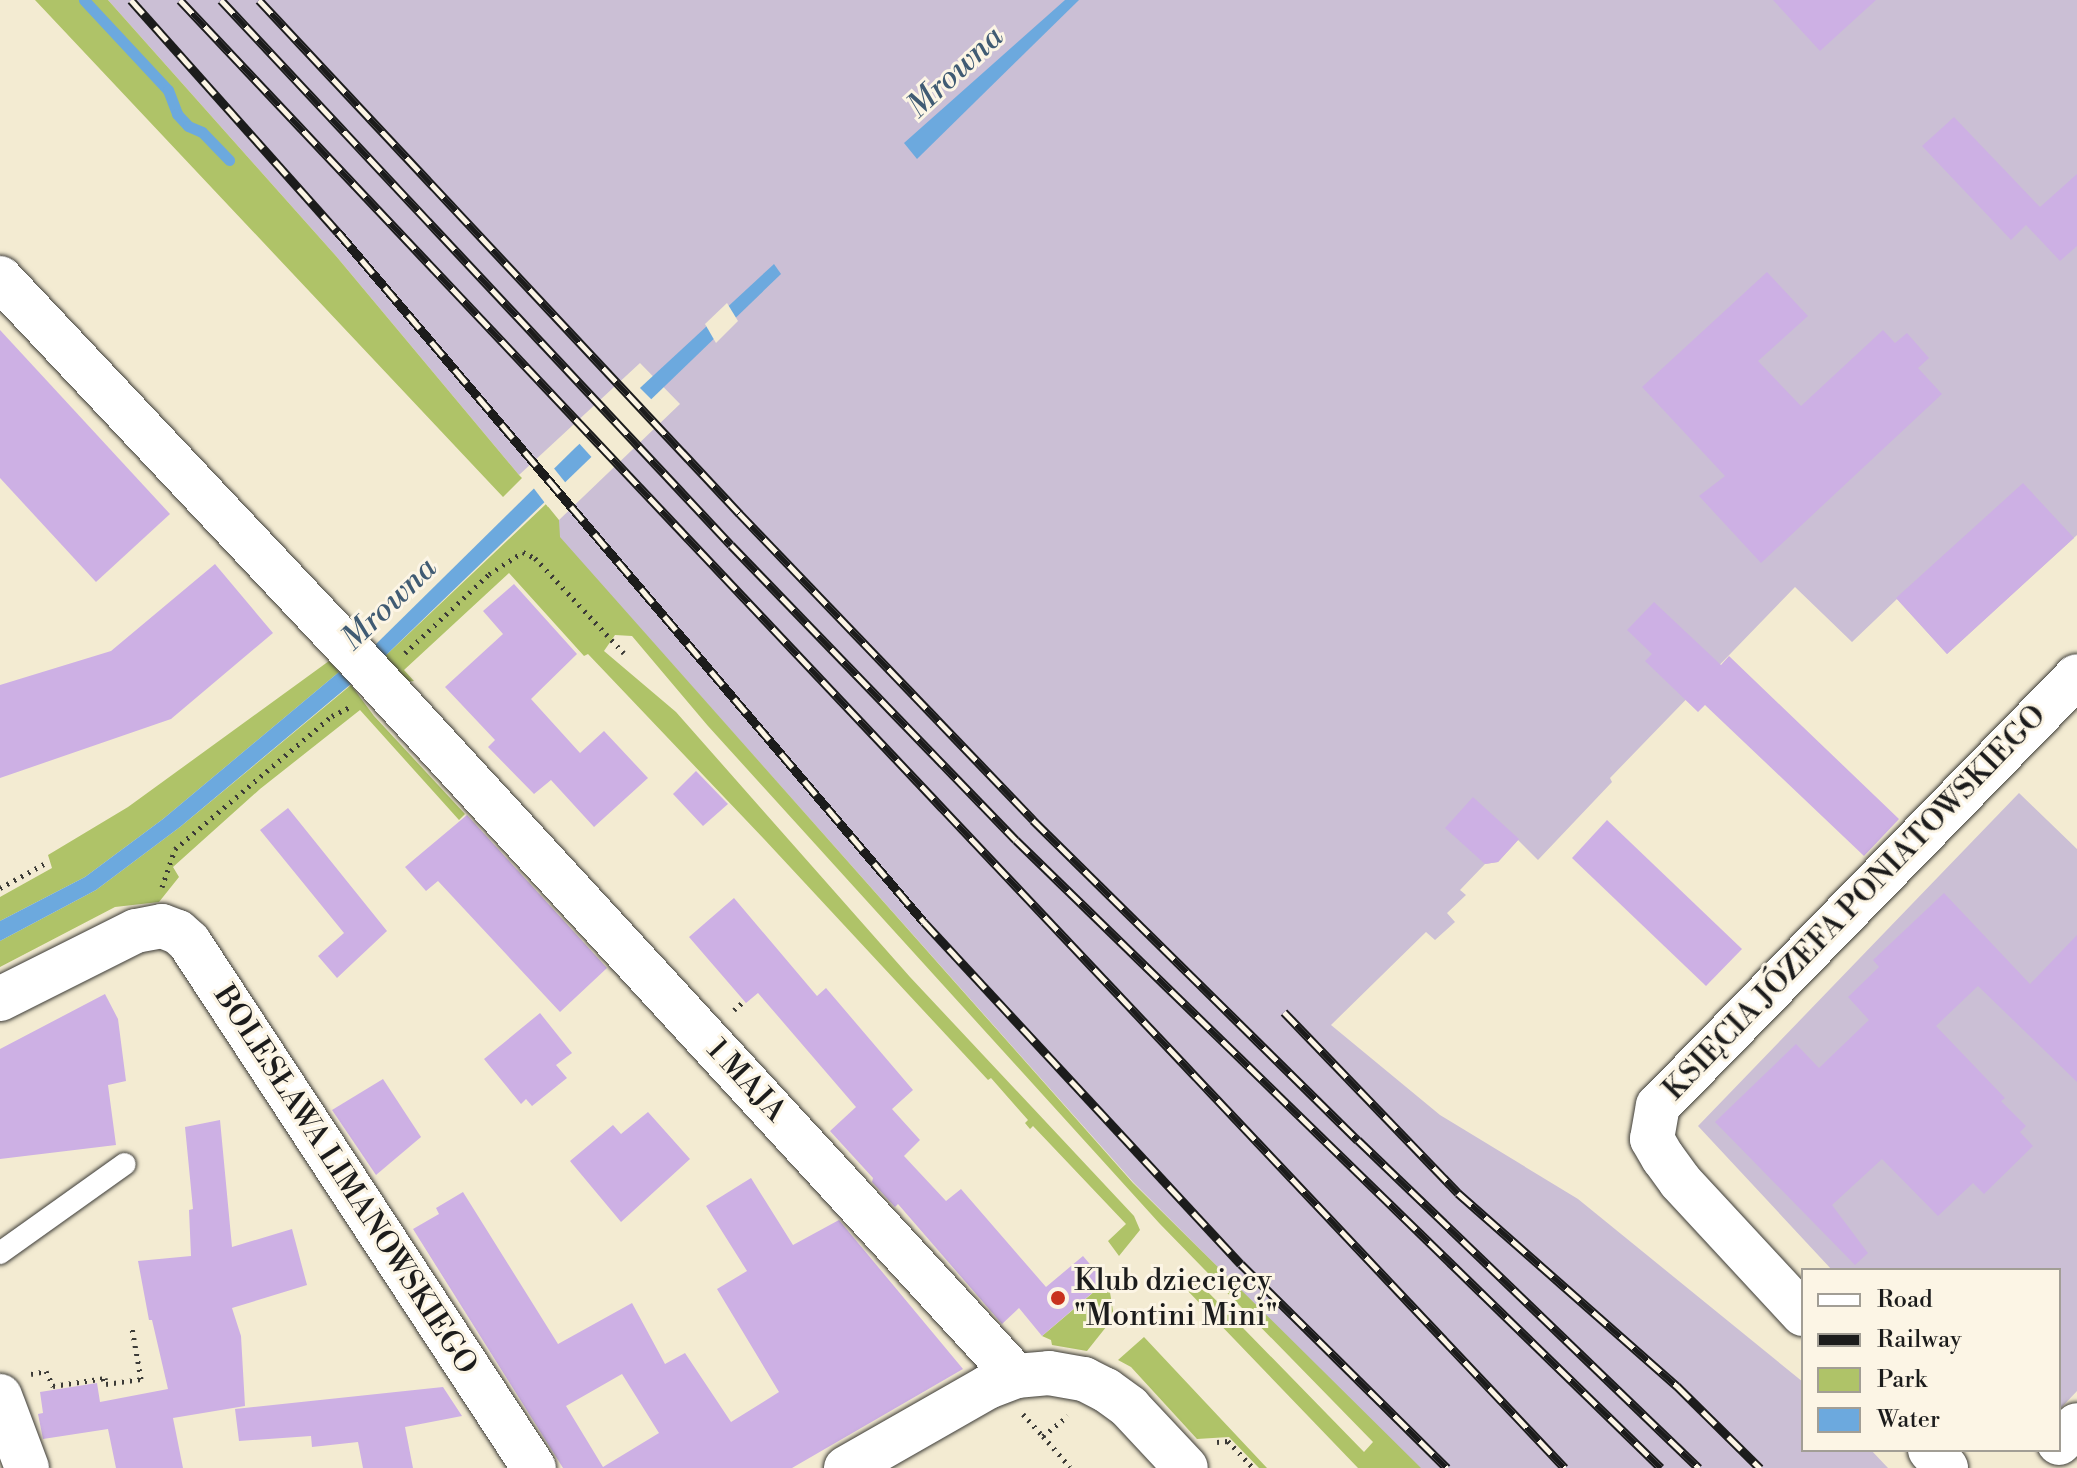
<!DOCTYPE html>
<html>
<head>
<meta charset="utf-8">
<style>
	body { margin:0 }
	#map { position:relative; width:2077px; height:1468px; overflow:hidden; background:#f3ebd2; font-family:"Libre Bodoni",serif }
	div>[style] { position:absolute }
	.industrial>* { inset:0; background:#cbbfd5 }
	.green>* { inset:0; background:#afc368 }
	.water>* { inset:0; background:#6ca9de }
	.pier>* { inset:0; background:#f3ebd2 }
	.stream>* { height:11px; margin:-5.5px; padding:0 5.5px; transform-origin:5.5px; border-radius:5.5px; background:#6ca9de }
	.building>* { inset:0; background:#cdb0e4 }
	.path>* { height:5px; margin-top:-2.5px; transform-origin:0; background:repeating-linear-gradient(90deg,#3c3b37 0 2px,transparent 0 8px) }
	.roads { filter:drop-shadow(0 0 2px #3c3b37) drop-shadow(0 0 2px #3c3b37) }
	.service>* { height:22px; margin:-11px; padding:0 11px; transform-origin:11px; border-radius:11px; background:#fff }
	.minor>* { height:44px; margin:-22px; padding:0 22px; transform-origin:22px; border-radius:22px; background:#fff }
	.rail>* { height:9px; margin-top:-4.5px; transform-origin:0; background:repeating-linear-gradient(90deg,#fcf5e5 0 18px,#1c1c1c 0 36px); box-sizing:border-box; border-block:2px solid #1c1c1c }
	.dots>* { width:22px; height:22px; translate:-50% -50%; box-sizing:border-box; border:4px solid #fcf5e5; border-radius:50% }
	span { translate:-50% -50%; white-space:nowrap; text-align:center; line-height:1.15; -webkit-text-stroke:6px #fcf5e5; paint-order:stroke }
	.street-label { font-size:30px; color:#1c1c1c }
	.poi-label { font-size:30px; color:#1c1c1c }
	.left { translate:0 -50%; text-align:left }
	.water-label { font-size:32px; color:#405b73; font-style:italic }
	.legend { position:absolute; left:1801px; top:1268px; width:260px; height:184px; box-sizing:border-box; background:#fcf5e5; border:2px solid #a29e95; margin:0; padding:10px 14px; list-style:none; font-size:24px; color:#1c1c1c }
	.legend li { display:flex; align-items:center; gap:16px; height:40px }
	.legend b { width:40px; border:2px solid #a29e95 }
</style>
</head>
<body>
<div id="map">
	<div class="industrial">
		<i style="clip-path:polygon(108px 0,2077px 0,2077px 535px,1947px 654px,1897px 599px,1852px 642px,1795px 587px,1610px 778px,1612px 782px,1538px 860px,1518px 840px,1498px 862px,1485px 864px,1460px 890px,1466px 895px,1447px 913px,1455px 922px,1435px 940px,1426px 932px,1331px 1025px,1440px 1115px,1578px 1199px,1803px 1382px,1803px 1450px,1871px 1450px,1888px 1468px,1418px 1468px,1134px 1183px,559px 537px,559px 520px,680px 404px,640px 363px,519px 475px,336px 256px)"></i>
		<i style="clip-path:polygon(2019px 793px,2077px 849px,2077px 1391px,2059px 1410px,2059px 1270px,1832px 1270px,1698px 1126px)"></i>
	</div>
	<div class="green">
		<i style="clip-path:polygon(35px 0,108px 0,336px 256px,519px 475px,522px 478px,503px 497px)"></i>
		<i style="clip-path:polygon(546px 504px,559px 520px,560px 537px,1133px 1183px,1421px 1468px,1358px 1468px,1186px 1289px,1193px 1283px,1206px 1290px,1364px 1452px,1373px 1442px,1160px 1224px,708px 726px,632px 636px,615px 635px,604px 651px,676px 712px,910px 977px,1134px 1216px,1140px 1230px,1119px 1256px,1108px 1241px,1126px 1224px,1033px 1126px,1030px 1129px,1025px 1123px,1028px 1120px,991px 1078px,988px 1080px,764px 839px,588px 654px,584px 656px,509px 573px,404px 670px,414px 681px,404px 682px,383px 658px)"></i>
		<i style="clip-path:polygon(329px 661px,339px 672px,163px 819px,85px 877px,0 921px,0 897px,52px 868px,48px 855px,128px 807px)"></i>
		<i style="clip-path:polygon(351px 685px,374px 716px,465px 814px,459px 820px,360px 710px,260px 789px,173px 867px,179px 877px,159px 902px,115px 907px,0 967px,0 941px,96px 890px,180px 827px)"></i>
		<i style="clip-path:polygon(1108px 1280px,1114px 1317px,1087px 1351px,1052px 1345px,1051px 1340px,1042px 1336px)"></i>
		<i style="clip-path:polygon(1144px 1337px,1267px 1468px,1259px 1468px,1229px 1437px,1197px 1439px,1131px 1367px,1118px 1360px)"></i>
	</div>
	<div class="water">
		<i style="clip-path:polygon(1065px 0,1079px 0,917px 159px,904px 143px)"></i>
		<i style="clip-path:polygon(774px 264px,781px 274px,382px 659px,372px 648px,575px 448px)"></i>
		<i style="clip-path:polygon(339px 672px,351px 684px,180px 827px,96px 890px,0 941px,0 921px,85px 877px,163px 819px)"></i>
	</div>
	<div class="pier">
		<i style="clip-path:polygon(727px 303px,738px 321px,716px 343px,705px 324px)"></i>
		<i style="clip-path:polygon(638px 386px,655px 403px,596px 462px,577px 441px)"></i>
		<i style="clip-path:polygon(552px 466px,569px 487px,548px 507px,532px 486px)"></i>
	</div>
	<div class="stream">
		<i style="left:84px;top:0;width:123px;rotate:47deg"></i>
		<i style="left:168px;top:90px;width:26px;rotate:69deg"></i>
		<i style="left:177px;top:114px;width:16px;rotate:47deg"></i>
		<i style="left:188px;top:126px;width:15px;rotate:23deg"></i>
		<i style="left:202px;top:132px;width:39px;rotate:46deg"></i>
	</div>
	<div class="building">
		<i style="clip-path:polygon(1773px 0,1876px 0,1820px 51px)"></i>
		<i style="clip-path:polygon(1954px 117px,2040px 207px,2077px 174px,2077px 246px,2060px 261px,2026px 225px,2011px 240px,1922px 146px)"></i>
		<i style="clip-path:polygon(1767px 272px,1808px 316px,1758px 361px,1801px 406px,1883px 330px,1895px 343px,1907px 333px,1929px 358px,1918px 368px,1942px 394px,1761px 563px,1699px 496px,1725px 476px,1642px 387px)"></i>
		<i style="clip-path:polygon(0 330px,170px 514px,96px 582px,0 478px)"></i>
		<i style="clip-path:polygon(2023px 483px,2074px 538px,1947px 654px,1896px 598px)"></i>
		<i style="clip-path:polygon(215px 564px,273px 633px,171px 719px,0 778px,0 685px,111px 651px)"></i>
		<i style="clip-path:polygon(514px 584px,577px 654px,531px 699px,580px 753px,604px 731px,648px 778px,594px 827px,551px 780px,534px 794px,488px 747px,495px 740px,445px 687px,503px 634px,483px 611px)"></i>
		<i style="clip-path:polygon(1654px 602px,1721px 665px,1729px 656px,1899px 819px,1864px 856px,1705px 705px,1698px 712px,1645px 661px,1652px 654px,1627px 630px)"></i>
		<i style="clip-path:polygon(696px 771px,728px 804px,703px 826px,673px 794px)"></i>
		<i style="clip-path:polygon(1473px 797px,1519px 839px,1498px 862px,1485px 864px,1445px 828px)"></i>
		<i style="clip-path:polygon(288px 808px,387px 931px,337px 978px,318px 956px,344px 933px,260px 830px)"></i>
		<i style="clip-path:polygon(467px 815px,607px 968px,560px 1012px,438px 881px,426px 891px,405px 867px)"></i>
		<i style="clip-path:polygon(1607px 820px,1742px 949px,1706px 986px,1572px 858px)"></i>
		<i style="clip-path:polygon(1944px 893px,2030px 984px,2077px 935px,2077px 1082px,1978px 986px,1936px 1026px,2005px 1098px,2001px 1101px,2026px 1126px,2020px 1132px,2033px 1146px,1984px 1194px,1973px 1183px,1938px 1216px,1882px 1159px,1832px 1205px,1868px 1253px,1855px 1265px,1715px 1122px,1796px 1044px,1819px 1068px,1869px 1020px,1848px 997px,1879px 967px,1873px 960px)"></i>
		<i style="clip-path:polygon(734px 898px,817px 996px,826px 988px,913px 1090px,892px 1109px,920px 1140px,904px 1156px,946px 1201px,961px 1189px,1046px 1287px,1083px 1256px,1105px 1282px,1042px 1336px,1019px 1308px,1002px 1324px,898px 1204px,895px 1207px,872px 1182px,873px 1178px,830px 1131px,856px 1107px,758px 993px,746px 1003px,689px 937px)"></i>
		<i style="clip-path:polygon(105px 994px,118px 1019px,126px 1081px,108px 1085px,116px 1145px,0 1159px,0 1049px)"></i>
		<i style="clip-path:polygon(540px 1013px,572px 1053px,556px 1065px,567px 1078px,532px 1106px,526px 1099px,521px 1104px,484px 1059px)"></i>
		<i style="clip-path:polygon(383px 1079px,421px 1137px,376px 1175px,332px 1110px)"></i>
		<i style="clip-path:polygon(648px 1112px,690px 1159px,621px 1222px,570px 1161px,613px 1125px,621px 1134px)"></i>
		<i style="clip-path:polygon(220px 1120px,232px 1247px,292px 1229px,307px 1285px,232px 1308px,241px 1336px,245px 1406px,173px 1418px,183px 1468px,116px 1468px,108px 1429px,43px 1439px,38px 1414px,43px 1413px,40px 1392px,97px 1383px,100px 1402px,168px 1389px,152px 1320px,149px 1320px,138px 1261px,191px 1256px,189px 1210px,193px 1209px,185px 1127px)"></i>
		<i style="clip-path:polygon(evenodd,751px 1178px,793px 1245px,839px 1220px,963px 1369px,792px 1468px,563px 1468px,413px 1229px,439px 1214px,436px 1208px,463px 1192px,558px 1344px,632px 1303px,665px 1364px,685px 1353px,731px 1422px,779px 1392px,717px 1289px,747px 1271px,706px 1206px,751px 1178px,622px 1374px,659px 1433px,603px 1467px,566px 1406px,622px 1374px)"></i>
		<i style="clip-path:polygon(443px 1387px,462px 1416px,405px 1427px,413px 1468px,363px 1468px,358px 1442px,312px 1447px,311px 1436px,239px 1441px,235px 1409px)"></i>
	</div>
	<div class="path">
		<i style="left:405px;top:653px;width:115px;rotate:-43.2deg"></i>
		<i style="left:489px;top:574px;width:40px;rotate:-32.9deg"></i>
		<i style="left:523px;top:552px;width:13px;rotate:27deg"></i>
		<i style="left:535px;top:558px;width:130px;rotate:46.9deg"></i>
		<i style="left:162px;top:887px;width:40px;rotate:-71.1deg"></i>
		<i style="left:175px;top:849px;width:206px;rotate:-40.3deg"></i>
		<i style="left:332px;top:716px;width:20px;rotate:-27deg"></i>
		<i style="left:0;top:888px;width:50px;rotate:-28.6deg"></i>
		<i style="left:734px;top:1010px;width:13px;rotate:-42deg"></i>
		<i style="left:31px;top:1374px;width:15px;rotate:-11deg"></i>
		<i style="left:46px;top:1371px;width:17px;rotate:65deg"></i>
		<i style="left:53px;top:1386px;width:53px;rotate:-8.7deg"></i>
		<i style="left:105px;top:1378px;width:6px;rotate:81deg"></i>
		<i style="left:106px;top:1384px;width:35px;rotate:-8deg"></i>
		<i style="left:141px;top:1379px;width:52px;rotate:-100deg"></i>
		<i style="left:1023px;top:1414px;width:30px;rotate:48deg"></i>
		<i style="left:1043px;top:1436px;width:32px;rotate:-39deg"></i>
		<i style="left:1043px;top:1436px;width:41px;rotate:48.9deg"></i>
		<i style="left:1217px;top:1442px;width:11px;rotate:-5deg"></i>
		<i style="left:1228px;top:1441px;width:37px;rotate:47deg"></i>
	</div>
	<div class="roads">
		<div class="service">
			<i style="left:0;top:1253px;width:153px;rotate:-35.5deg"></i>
		</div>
		<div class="minor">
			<i style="left:0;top:278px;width:508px;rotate:46.76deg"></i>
			<i style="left:348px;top:648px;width:988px;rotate:47.46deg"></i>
			<i style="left:0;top:999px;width:152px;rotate:-26.6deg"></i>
			<i style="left:136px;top:931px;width:26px;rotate:-11deg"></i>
			<i style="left:162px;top:926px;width:17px;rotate:21deg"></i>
			<i style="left:178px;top:932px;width:15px;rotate:42deg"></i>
			<i style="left:189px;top:942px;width:629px;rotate:56.74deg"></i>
			<i style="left:1803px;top:1314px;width:181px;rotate:-132.8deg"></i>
			<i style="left:1680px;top:1181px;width:29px;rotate:-126deg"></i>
			<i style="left:1663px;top:1158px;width:22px;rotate:-120deg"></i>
			<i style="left:1652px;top:1139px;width:34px;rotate:-80deg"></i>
			<i style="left:1658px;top:1106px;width:600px;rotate:-45.74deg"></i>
			<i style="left:0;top:1396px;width:77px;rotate:69.4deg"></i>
			<i style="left:2059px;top:1443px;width:25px;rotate:-45deg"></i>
			<i style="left:1930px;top:1450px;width:24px;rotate:48deg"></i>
			<i style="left:846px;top:1468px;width:163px;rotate:-29.7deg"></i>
			<i style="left:988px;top:1387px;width:30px;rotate:-21deg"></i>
			<i style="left:1016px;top:1376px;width:33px;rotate:-5deg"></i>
			<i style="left:1049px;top:1373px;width:36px;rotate:10deg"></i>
			<i style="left:1084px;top:1379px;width:25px;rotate:27deg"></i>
			<i style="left:1106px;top:1390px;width:29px;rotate:36deg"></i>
			<i style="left:1129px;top:1407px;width:83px;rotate:46.9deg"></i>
		</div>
	</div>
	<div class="rail">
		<i style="left:131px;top:0;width:311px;rotate:48.3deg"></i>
		<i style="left:338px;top:232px;width:905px;rotate:49.66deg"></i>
		<i style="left:924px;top:922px;width:466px;rotate:47.2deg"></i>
		<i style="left:1241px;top:1264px;width:290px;rotate:44.7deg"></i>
		<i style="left:180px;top:0;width:2018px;rotate:46.67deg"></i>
		<i style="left:221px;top:0;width:746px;rotate:46.9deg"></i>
		<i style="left:731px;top:545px;width:410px;rotate:46deg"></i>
		<i style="left:1016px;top:840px;width:900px;rotate:44.23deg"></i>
		<i style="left:259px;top:0;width:703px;rotate:46.9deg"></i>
		<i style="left:739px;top:513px;width:425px;rotate:46.2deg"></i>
		<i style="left:1033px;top:820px;width:456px;rotate:44.6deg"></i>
		<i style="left:1358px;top:1140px;width:473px;rotate:43.9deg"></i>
		<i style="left:1284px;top:1012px;width:251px;rotate:46.1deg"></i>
		<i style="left:1458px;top:1193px;width:292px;rotate:41.4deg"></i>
		<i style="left:1677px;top:1386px;width:117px;rotate:44.7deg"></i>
	</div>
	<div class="dots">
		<i style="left:1058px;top:1298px;background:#c8321e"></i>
	</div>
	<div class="street-label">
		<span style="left:1855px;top:903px;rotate:-46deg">KSIĘCIA JÓZEFA PONIATOWSKIEGO</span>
		<span style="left:746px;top:1081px;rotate:47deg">1 MAJA</span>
		<span style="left:345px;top:1180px;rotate:57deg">BOLESŁAWA LIMANOWSKIEGO</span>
	</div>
	<div class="poi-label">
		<span class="left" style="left:1074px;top:1298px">Klub dziecięcy<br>"Montini Mini"</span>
	</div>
	<div class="water-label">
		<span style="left:955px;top:72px;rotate:-43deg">Mrowna</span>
		<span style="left:389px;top:604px;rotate:-44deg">Mrowna</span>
	</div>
	<ul class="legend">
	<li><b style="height:10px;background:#fff"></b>Road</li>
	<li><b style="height:10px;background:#1c1c1c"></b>Railway</li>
	<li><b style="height:22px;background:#afc368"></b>Park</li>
	<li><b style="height:22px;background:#6ca9de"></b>Water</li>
	</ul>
</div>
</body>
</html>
